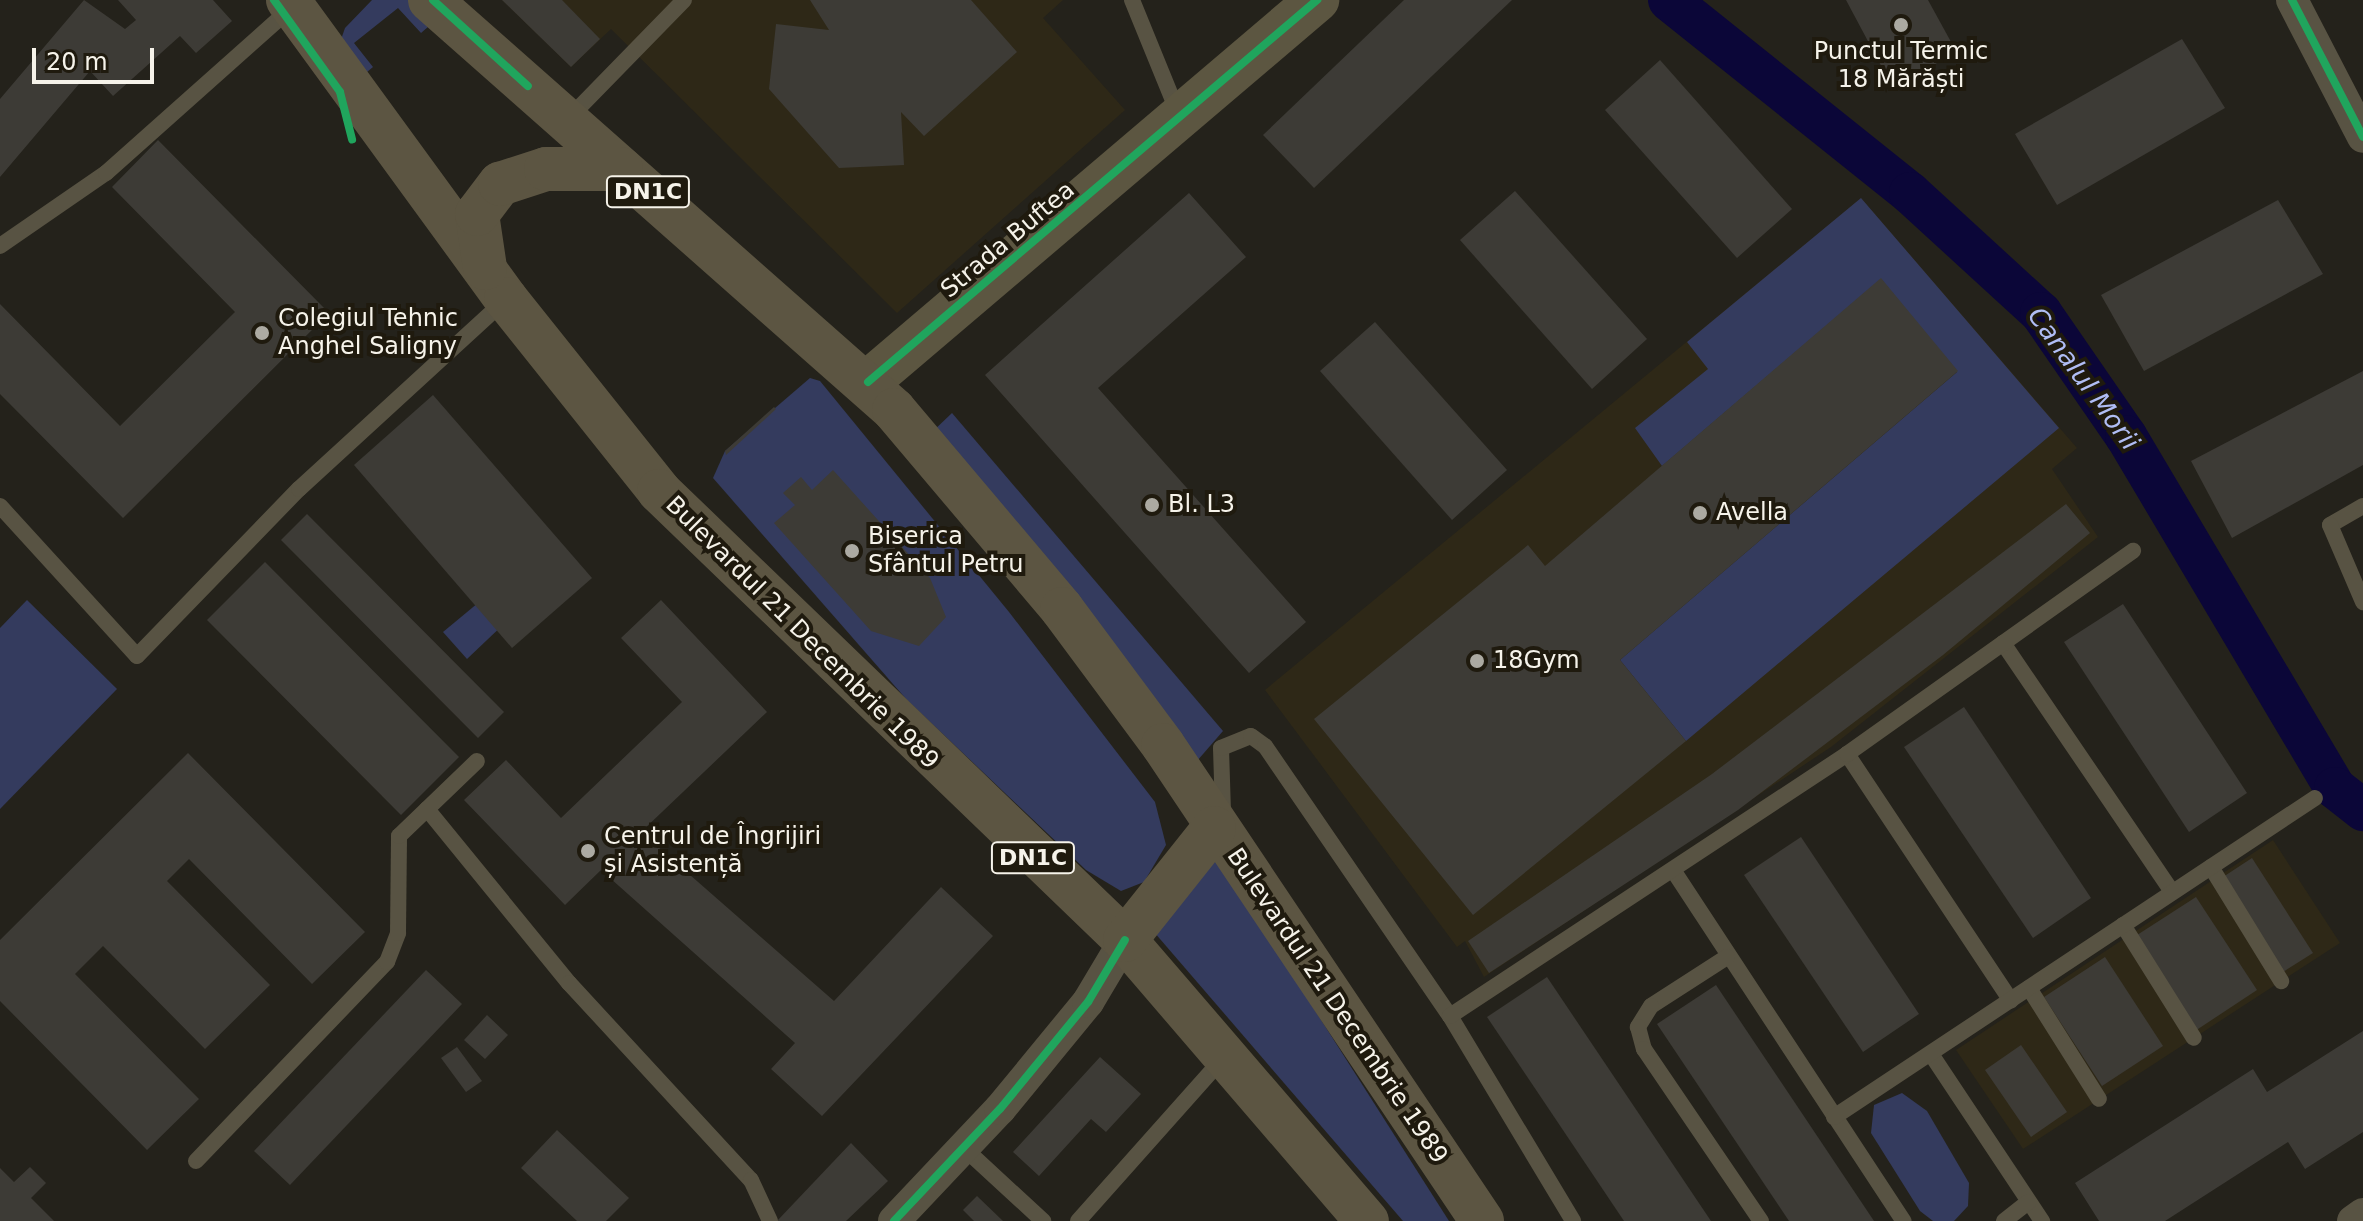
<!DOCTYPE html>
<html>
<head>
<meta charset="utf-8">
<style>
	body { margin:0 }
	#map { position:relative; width:2363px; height:1221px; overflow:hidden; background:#24221b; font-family:"DejaVu Sans",sans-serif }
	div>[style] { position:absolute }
	.built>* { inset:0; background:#2e2817 }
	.green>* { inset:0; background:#343b5e }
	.canal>* { height:42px; margin:-21px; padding:0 21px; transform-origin:21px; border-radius:21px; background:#0b0638 }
	.building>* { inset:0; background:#3d3b36 }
	.lane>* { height:16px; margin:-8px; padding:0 8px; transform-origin:8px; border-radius:8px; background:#585343 }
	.street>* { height:32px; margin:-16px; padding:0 16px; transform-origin:16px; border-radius:16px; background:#585343 }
	.secondary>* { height:44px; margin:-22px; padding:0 22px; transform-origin:22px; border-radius:22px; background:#5c5641 }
	.primary>* { height:44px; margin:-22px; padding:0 22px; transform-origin:22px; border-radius:22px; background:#5c5542 }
	.cycleway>* { height:8px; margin:-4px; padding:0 4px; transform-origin:4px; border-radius:4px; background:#20a55d }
	.dots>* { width:22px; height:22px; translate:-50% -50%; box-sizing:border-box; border:4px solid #1f1a0e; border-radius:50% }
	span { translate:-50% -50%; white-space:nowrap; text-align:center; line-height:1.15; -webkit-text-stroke:8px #1f1a0e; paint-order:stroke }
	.shield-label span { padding:2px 6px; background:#1f1a0e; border:2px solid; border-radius:6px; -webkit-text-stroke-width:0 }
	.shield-label { font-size:22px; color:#f6f3ea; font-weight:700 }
	.poi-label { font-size:24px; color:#f6f3ea }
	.left { translate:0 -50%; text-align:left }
	.street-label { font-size:24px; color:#f6f3ea }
	.water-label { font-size:26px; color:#b0bdf4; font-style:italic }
	.scale { position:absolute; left:32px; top:48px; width:122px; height:36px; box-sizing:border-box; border:4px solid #f6f3ea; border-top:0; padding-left:10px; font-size:24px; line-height:28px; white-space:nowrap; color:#f6f3ea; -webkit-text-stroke:6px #1f1a0e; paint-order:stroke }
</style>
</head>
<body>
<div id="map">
	<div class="built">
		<i style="clip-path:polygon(502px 0,1063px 0,1043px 18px,1125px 110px,897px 313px,611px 29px,571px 67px)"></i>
		<i style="clip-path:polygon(1861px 198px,2077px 448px,2052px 469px,2098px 537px,1831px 747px,1484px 977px,1465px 941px,1457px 947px,1265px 690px)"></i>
		<i style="clip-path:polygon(2273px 840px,2340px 943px,2023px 1149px,1956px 1050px)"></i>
	</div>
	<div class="green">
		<i style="clip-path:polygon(372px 0,413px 0,436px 20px,421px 33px,398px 8px,354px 43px,373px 67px,361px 77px,338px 48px,345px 28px)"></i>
		<i style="clip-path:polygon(1861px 198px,2059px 428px,1686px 741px,1620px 660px,1957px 372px,1881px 279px,1662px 466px,1635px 428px,1708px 369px,1687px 342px)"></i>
		<i style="clip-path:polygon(810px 378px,820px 381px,1009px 612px,1155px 802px,1166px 845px,1144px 882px,1121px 891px,1086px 870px,907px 700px,713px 478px,725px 451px)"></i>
		<i style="clip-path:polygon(952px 413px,1223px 731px,1197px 761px,930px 434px)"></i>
		<i style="clip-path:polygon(484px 598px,507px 621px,467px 659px,443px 632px)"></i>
		<i style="clip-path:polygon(27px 600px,117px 689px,0 809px,0 628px)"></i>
		<i style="clip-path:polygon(1218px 858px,1449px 1221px,1403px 1221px,1154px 932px)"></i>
		<i style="clip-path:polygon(1902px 1093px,1927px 1111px,1969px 1183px,1968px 1206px,1954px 1221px,1933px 1221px,1920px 1211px,1871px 1133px,1874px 1105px)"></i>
	</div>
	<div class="canal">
		<i style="left:1669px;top:0;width:309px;rotate:38.7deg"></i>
		<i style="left:1910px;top:193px;width:178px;rotate:42.5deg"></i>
		<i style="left:2041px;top:313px;width:150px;rotate:55.4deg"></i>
		<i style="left:2126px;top:436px;width:409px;rotate:59.3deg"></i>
		<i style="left:2335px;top:788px;width:36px;rotate:38deg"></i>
	</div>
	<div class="building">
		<i style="clip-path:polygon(84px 0,125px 29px,136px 20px,118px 0,213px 0,232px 21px,196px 53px,180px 36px,113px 96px,90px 71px,0 177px,0 99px)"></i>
		<i style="clip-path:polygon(502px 0,562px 0,600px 39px,571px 67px)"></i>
		<i style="clip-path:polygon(810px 0,971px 0,1017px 52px,924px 136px,901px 112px,904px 165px,839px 168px,769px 89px,776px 24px,829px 30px)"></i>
		<i style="clip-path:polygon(1404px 0,1512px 0,1314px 188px,1263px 135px)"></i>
		<i style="clip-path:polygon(1846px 0,1928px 0,1956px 51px,1894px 90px)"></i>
		<i style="clip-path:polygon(2182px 39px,2225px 108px,2057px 205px,2015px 134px)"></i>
		<i style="clip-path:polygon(1660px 60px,1792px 209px,1737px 258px,1605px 110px)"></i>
		<i style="clip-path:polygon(158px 140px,329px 313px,123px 518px,0 394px,0 304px,120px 426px,235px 312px,112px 187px)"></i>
		<i style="clip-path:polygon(1515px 191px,1647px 339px,1592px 389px,1460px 240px)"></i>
		<i style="clip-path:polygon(1189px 193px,1246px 257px,1098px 388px,1306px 622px,1249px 673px,985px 375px)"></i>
		<i style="clip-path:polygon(2278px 200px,2323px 274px,2144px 371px,2101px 295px)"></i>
		<i style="clip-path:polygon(1881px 278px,1958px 371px,1620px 660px,1686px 741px,1473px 915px,1314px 719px,1528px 545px,1545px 566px)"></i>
		<i style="clip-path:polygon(1375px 322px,1507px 470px,1452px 520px,1320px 371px)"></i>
		<i style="clip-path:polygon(2363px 371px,2363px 465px,2232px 538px,2191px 461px)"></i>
		<i style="clip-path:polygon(433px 395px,592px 578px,512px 648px,354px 465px)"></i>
		<i style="clip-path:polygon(774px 407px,776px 409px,726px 455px,725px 451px)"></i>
		<i style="clip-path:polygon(833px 470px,930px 578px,946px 617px,919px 646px,871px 631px,774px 523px,795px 505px,783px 493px,801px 477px,812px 490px)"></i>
		<i style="clip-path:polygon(2066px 504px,2090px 533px,1943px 655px,1738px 810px,1489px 973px,1468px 941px,1712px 774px)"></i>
		<i style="clip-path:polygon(307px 514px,504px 712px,478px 738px,281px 540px)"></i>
		<i style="clip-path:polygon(265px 562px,459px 757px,401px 815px,207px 620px)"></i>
		<i style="clip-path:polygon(661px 600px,767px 712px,641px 832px,834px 1001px,941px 887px,993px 936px,822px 1116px,771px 1069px,795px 1043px,601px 870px,565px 905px,464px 800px,506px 760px,561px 818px,682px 702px,621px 638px)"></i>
		<i style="clip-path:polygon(2123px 604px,2247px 793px,2189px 832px,2064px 642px)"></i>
		<i style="clip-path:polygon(1964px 707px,2091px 898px,2033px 938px,1904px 747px)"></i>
		<i style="clip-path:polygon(188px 753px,365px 932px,312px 984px,189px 859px,167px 881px,270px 985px,205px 1049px,103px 946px,75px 974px,199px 1099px,147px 1150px,0 1001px,0 940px)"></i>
		<i style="clip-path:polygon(1801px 837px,1919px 1014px,1863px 1052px,1744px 875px)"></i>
		<i style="clip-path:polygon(2252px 858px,2313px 953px,2283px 972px,2223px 877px)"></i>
		<i style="clip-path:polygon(2196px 897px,2257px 990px,2195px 1031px,2134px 937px)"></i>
		<i style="clip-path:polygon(2105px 957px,2163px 1046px,2102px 1086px,2044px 997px)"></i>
		<i style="clip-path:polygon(426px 970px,462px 1004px,290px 1185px,254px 1151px)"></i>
		<i style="clip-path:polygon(1547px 977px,1711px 1221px,1624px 1221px,1487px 1017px)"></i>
		<i style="clip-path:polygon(1716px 985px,1874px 1221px,1789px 1221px,1657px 1024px)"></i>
		<i style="clip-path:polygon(487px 1015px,508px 1035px,485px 1059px,464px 1040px)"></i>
		<i style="clip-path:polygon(2363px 1031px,2363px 1132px,2305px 1169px,2288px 1142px,2165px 1221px,2099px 1221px,2075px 1183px,2253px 1069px,2267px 1092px)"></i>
		<i style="clip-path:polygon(2021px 1045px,2067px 1112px,2031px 1137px,1985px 1070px)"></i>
		<i style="clip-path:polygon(457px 1047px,482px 1081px,466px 1092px,441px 1058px)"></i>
		<i style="clip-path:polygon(1100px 1057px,1141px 1094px,1106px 1132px,1091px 1119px,1039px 1176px,1013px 1152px)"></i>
		<i style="clip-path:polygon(557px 1130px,629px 1198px,606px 1221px,577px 1221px,521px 1168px)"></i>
		<i style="clip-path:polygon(851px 1143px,888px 1181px,846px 1221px,777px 1221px)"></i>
		<i style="clip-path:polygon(30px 1167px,46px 1183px,31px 1198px,54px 1221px,0 1221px,0 1168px,14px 1182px)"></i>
		<i style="clip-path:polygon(977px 1196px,1003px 1221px,974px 1221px,963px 1210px)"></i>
	</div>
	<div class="lane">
		<i style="left:1132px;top:0;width:122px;rotate:67.8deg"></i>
		<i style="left:568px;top:119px;width:166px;rotate:-45.7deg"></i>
		<i style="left:0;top:246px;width:129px;rotate:-34.6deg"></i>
		<i style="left:106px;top:173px;width:248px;rotate:-41.7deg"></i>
		<i style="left:0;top:506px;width:203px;rotate:47.6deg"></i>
		<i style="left:137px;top:656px;width:233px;rotate:-45.9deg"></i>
		<i style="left:299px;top:489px;width:280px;rotate:-42.5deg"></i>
		<i style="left:2363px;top:506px;width:38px;rotate:150deg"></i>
		<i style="left:2330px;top:525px;width:84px;rotate:66.8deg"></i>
		<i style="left:2003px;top:643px;width:301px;rotate:55.8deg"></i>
		<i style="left:1847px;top:754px;width:296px;rotate:56.4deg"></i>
		<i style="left:427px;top:809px;width:225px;rotate:50.8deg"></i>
		<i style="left:569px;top:983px;width:268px;rotate:47.3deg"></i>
		<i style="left:751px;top:1180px;width:45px;rotate:65.1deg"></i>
		<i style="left:1223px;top:812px;width:64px;rotate:-91.8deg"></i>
		<i style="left:1221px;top:748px;width:32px;rotate:-22deg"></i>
		<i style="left:1251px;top:736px;width:17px;rotate:36deg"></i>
		<i style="left:1265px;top:746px;width:327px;rotate:55.6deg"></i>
		<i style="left:1450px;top:1016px;width:239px;rotate:59deg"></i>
		<i style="left:2211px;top:867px;width:134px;rotate:58.4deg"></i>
		<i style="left:1673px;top:870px;width:420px;rotate:56.7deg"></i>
		<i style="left:2123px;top:925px;width:133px;rotate:57.9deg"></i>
		<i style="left:1727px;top:957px;width:90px;rotate:147.2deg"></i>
		<i style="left:1651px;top:1006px;width:25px;rotate:122deg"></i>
		<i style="left:1638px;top:1027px;width:23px;rotate:75deg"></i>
		<i style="left:1644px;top:1049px;width:208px;rotate:55.8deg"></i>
		<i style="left:2029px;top:988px;width:131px;rotate:57.8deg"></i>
		<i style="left:1450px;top:1016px;width:476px;rotate:-33.4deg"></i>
		<i style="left:1847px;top:754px;width:351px;rotate:-35.4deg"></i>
		<i style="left:1931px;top:1054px;width:201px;rotate:56.4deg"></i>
		<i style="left:1834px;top:1117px;width:577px;rotate:-33.55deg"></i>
		<i style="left:964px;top:1148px;width:108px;rotate:42.7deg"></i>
		<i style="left:196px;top:1161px;width:276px;rotate:-46.2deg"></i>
		<i style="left:387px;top:962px;width:31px;rotate:-69deg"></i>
		<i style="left:398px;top:933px;width:97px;rotate:-89.4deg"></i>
		<i style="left:399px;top:836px;width:108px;rotate:-43.9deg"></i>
		<i style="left:1078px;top:1221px;width:218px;rotate:-48.3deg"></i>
		<i style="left:2004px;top:1221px;width:31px;rotate:-38deg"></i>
	</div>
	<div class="street">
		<i style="left:2292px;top:0;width:154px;rotate:62.6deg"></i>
		<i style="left:894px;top:1221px;width:154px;rotate:-46.6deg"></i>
		<i style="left:1000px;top:1109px;width:139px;rotate:-50.6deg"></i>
		<i style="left:1088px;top:1002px;width:72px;rotate:-59.2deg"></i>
		<i style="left:2353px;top:1221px;width:12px;rotate:-35deg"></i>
	</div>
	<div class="secondary">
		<i style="left:868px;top:382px;width:590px;rotate:-40.39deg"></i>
	</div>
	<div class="primary">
		<i style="left:288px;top:0;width:370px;rotate:53.9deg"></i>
		<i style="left:506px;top:299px;width:246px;rotate:51.4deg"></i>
		<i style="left:659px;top:491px;width:647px;rotate:43.94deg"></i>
		<i style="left:1125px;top:940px;width:371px;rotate:49.3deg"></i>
		<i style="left:430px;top:0;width:619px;rotate:41.46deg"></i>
		<i style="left:894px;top:410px;width:260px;rotate:49.8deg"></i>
		<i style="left:1062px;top:609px;width:169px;rotate:53.4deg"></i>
		<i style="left:1163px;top:745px;width:573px;rotate:56.17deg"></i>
		<i style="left:485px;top:268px;width:55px;rotate:-98.4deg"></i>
		<i style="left:477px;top:214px;width:38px;rotate:-53deg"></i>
		<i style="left:500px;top:184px;width:48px;rotate:-18.1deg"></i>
		<i style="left:546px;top:169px;width:75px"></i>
		<i style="left:1125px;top:940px;width:143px;rotate:-51.5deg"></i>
	</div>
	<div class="cycleway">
		<i style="left:274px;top:0;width:113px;rotate:54.3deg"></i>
		<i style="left:340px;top:92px;width:49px;rotate:75.7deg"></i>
		<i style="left:433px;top:0;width:128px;rotate:42.2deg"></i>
		<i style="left:2292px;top:0;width:154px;rotate:62.6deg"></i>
		<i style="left:868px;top:382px;width:590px;rotate:-40.39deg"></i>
		<i style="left:894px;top:1221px;width:154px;rotate:-46.6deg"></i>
		<i style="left:1000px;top:1109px;width:139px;rotate:-50.6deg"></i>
		<i style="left:1088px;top:1002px;width:72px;rotate:-59.2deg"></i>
	</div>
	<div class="dots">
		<i style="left:1901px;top:25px;background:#acaaa2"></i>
		<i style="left:262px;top:333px;background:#acaaa2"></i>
		<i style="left:1152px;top:505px;background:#acaaa2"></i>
		<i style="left:1700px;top:513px;background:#acaaa2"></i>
		<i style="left:852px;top:551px;background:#acaaa2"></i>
		<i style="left:1477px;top:661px;background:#acaaa2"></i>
		<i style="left:588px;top:851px;background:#acaaa2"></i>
	</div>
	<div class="shield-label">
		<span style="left:648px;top:192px">DN1C</span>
		<span style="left:1033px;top:858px">DN1C</span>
	</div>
	<div class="poi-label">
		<span style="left:1901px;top:66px">Punctul Termic<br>18 Mărăști</span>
		<span class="left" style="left:278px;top:333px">Colegiul Tehnic<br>Anghel Saligny</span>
		<span class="left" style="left:1168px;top:505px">Bl. L3</span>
		<span class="left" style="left:1716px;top:513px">Avella</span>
		<span class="left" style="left:868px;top:551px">Biserica<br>Sfântul Petru</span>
		<span class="left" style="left:1493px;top:661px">18Gym</span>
		<span class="left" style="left:604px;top:851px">Centrul de Îngrijiri<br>și Asistență</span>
	</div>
	<div class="street-label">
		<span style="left:1008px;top:240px;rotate:-40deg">Strada Buftea</span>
		<span style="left:802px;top:633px;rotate:45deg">Bulevardul 21 Decembrie 1989</span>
		<span style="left:1337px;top:1006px;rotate:56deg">Bulevardul 21 Decembrie 1989</span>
	</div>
	<div class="water-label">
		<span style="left:2083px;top:379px;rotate:54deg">Canalul Morii</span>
	</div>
	<div class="scale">20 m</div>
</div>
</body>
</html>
